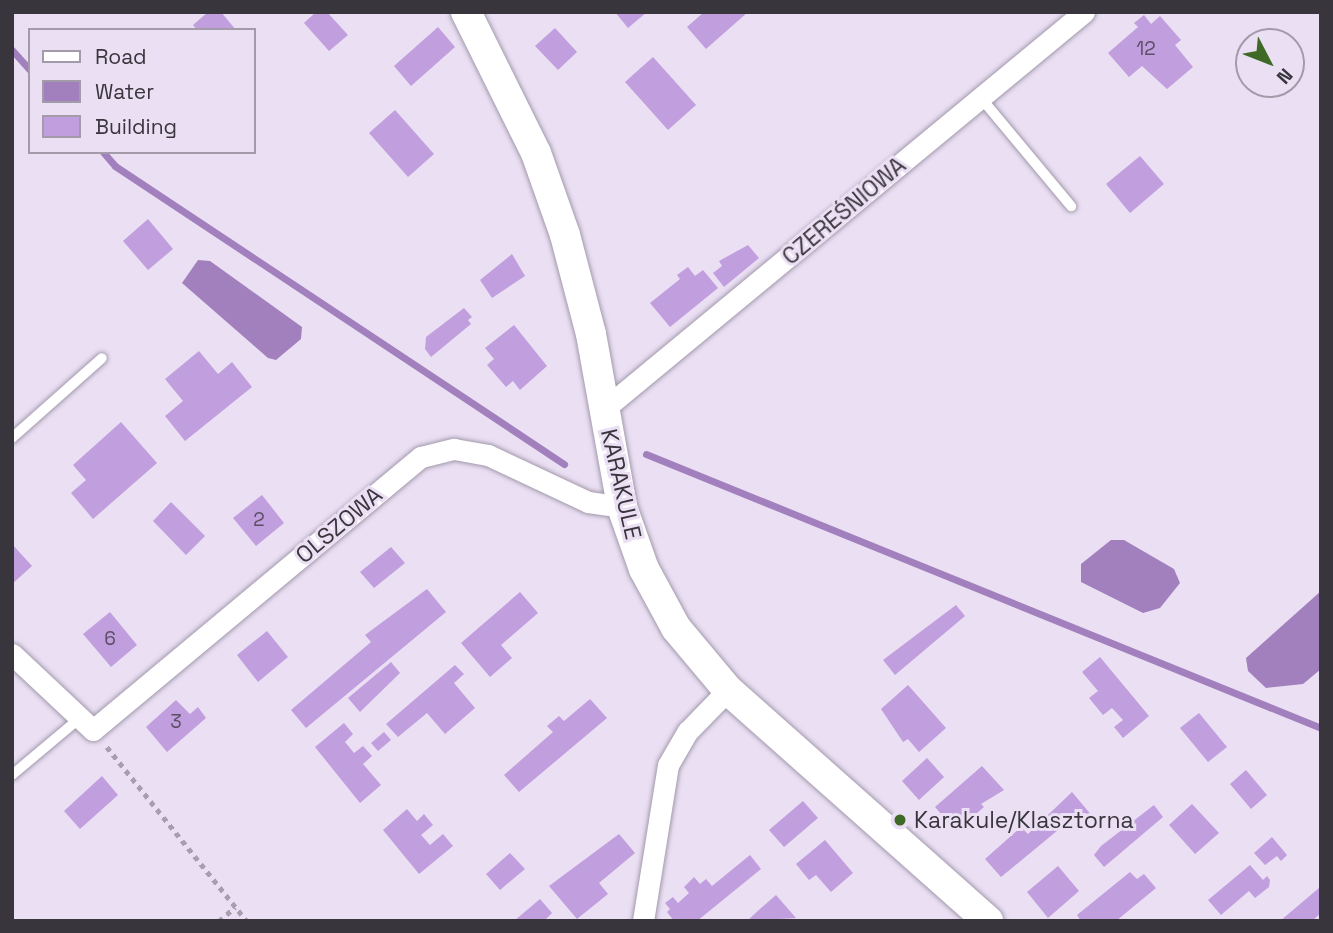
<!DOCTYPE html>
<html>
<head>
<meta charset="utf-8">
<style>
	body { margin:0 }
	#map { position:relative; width:1333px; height:933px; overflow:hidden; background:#eadff3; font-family:"Space Grotesk",sans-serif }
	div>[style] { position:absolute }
	.water>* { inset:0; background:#a280be }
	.stream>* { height:7px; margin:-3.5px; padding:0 3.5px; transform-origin:3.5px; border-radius:3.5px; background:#a280be }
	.building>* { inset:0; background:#c19ede }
	.path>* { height:4.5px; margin-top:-2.25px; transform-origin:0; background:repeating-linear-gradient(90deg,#a79fae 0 5px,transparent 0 10px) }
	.roads { filter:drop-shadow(0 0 2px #a399ac) drop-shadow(0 0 2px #a399ac) }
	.lane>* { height:10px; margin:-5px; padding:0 5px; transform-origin:5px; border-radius:5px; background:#fff }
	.street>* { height:21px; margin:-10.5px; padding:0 10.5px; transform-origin:10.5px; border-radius:10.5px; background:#fff }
	.secondary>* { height:30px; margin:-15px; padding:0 15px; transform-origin:15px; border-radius:15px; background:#fff }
	.dots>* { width:19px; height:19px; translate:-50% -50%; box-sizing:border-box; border:4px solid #eadff3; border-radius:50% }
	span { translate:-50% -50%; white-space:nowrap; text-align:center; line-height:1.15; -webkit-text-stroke:6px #eadff3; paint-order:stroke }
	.number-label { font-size:19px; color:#5b4f65 }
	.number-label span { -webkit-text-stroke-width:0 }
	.street-label { font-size:23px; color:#39353d }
	.poi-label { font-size:23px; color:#39353d }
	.left { translate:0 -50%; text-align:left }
	.frame { position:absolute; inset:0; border:14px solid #39353d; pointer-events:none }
	.legend { position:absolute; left:28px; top:28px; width:228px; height:126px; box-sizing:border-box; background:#eadff3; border:2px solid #a39baa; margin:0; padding:9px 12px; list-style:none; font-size:21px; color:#39353d }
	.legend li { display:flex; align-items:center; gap:14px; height:35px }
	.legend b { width:35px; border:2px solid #a39baa }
	.north { position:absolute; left:1235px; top:28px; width:70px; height:70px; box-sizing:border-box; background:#eadff3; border:2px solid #a39baa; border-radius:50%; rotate:132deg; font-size:19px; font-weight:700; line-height:28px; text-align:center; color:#39353d }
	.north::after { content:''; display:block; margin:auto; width:24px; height:32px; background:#3f6926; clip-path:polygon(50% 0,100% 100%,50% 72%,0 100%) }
</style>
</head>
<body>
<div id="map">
	<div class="water">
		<i style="clip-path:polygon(198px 260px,210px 261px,302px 327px,301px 339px,276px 360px,268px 358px,182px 283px)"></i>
		<i style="clip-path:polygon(1111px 540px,1124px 540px,1174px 569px,1180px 583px,1160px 608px,1143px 613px,1081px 582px,1081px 564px)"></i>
		<i style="clip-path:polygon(1321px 591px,1321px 669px,1303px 684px,1266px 688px,1248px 671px,1246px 658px)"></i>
	</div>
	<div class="stream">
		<i style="left:12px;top:50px;width:27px;rotate:48deg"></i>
		<i style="left:103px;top:152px;width:18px;rotate:49deg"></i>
		<i style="left:115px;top:166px;width:539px;rotate:33.57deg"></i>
		<i style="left:646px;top:454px;width:728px;rotate:22.09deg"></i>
	</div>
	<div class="building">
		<i style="clip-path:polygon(208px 12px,221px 12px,236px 30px,197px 30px,193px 25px)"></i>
		<i style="clip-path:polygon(316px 12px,327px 12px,348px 35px,329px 51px,304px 23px)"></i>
		<i style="clip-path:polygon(615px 12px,647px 12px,628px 28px)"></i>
		<i style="clip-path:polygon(704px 12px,748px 12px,706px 49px,687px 27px)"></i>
		<i style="clip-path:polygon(1144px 15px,1151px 24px,1160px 16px,1181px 40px,1175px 45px,1193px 67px,1167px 89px,1142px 66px,1129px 77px,1108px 53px,1138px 27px,1134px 23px)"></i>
		<i style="clip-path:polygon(438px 27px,455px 47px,411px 86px,394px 66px)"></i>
		<i style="clip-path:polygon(555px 28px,577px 52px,558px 70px,535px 46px)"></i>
		<i style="clip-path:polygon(653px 57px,696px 105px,668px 130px,625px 82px)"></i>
		<i style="clip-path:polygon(395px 110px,434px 154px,408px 177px,369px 133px)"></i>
		<i style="clip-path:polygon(1140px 156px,1164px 184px,1130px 213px,1106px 184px)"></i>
		<i style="clip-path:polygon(148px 219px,173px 249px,148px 270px,123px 241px)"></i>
		<i style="clip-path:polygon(748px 245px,759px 258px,724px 287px,713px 273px,722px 266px,719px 261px)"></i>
		<i style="clip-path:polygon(512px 254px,525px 276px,492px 298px,480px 280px)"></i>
		<i style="clip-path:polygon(688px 267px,695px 276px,703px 270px,718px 288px,670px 327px,650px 303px,680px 279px,677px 275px)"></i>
		<i style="clip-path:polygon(464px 308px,472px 317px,468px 320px,471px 324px,431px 357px,425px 349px,426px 337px)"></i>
		<i style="clip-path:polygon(514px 325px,547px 366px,520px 390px,513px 381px,506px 387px,487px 365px,494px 359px,485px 348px)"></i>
		<i style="clip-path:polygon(199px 351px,218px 374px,232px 362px,252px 387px,185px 441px,165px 416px,183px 401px,165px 379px)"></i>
		<i style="clip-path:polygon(121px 422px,157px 463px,93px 519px,71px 493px,86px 480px,73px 465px)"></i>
		<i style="clip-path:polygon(262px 495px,284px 523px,256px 546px,233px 518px)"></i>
		<i style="clip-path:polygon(171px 502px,205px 536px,186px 555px,153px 521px)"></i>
		<i style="clip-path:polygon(12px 544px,32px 566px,12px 584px)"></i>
		<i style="clip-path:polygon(391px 547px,405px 563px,374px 588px,360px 572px)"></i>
		<i style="clip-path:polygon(427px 589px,446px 612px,306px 728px,291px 710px,371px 642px,365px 635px)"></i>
		<i style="clip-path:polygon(520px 592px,538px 613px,501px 645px,512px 658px,490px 677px,461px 643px)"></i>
		<i style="clip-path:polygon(956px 605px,965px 616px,895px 675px,883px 660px)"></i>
		<i style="clip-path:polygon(110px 612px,137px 645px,111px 667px,83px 634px)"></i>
		<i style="clip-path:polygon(267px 631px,288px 657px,258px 682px,237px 655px)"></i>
		<i style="clip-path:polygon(1100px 657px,1149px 716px,1123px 738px,1114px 727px,1123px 720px,1112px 708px,1103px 715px,1089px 698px,1098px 691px,1082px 672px)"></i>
		<i style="clip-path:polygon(391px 662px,400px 673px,360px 712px,348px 698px)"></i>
		<i style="clip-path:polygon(455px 665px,464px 674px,454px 683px,475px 708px,445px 734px,427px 713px,398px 737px,386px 724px)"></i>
		<i style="clip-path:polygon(908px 685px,946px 728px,919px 752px,908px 739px,903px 742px,881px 709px)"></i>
		<i style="clip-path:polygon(590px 699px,607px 718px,519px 792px,504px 775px,553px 732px,547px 726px,559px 716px,564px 721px)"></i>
		<i style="clip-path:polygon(176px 700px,190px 714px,198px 707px,206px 718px,167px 752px,146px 727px)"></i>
		<i style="clip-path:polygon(1199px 713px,1227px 747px,1208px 762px,1180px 728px)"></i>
		<i style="clip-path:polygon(344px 723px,353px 734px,345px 742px,354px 753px,363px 746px,372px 756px,363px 764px,381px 785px,360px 803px,315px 747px)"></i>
		<i style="clip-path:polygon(384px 732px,391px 740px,378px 751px,371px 743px)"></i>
		<i style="clip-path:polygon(927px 758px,944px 777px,919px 800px,902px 781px)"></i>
		<i style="clip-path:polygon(982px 766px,1004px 790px,981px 804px,984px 807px,956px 831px,935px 807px)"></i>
		<i style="clip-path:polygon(1246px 770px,1267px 795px,1251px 809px,1230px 784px)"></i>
		<i style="clip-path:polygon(102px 776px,118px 795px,80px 829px,64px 811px)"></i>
		<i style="clip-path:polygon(1072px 792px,1093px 817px,1083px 826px,1075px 816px,1001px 877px,985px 859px,1021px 827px,1028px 834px)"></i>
		<i style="clip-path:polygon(803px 801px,818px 818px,784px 847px,769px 830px)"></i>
		<i style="clip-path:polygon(1192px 804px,1219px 833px,1195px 854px,1169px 825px)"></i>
		<i style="clip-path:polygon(1154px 805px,1163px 817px,1104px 867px,1094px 855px,1101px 846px)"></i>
		<i style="clip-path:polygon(407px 809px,417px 821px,424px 814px,433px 825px,421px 835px,430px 845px,443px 834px,453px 846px,419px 874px,383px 830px)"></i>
		<i style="clip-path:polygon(619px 834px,635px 853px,599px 883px,608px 894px,577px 919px,549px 886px)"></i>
		<i style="clip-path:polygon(1272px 837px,1287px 855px,1281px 861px,1277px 856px,1265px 865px,1254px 853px)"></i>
		<i style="clip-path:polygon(825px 840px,853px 873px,831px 892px,816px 875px,809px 880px,796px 864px)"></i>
		<i style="clip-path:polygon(510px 853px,525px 869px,500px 890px,486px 874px)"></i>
		<i style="clip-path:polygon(750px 855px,761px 869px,697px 921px,674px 921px,667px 912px,670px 909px,665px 903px,673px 897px,678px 903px,689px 893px,684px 887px,694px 877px,700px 884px,706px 879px,712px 886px)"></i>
		<i style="clip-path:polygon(1250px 865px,1263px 880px,1267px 876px,1270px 880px,1269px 887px,1255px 898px,1249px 891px,1221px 915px,1208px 900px)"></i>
		<i style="clip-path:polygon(1058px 866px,1079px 891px,1048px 918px,1027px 892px)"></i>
		<i style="clip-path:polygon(1130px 872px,1137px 879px,1144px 874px,1156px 888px,1116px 921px,1081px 921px,1077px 915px)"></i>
		<i style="clip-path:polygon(1319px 888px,1321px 913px,1312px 921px,1280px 921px)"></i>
		<i style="clip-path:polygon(776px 895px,796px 918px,747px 921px,761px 908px)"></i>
		<i style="clip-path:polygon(540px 899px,552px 913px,544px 921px,514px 921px)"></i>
	</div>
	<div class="path">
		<i style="left:107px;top:747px;width:223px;rotate:51.2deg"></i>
		<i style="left:219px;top:921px;width:21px;rotate:-41deg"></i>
	</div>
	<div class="roads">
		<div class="lane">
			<i style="left:981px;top:98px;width:141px;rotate:50.2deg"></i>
			<i style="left:12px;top:438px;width:120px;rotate:-41.6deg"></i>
			<i style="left:12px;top:775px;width:89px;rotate:-40deg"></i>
		</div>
		<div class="street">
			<i style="left:604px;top:409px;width:623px;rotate:-39.59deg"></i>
			<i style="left:12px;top:654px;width:111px;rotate:43.2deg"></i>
			<i style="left:93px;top:730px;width:427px;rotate:-39.8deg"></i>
			<i style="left:421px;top:457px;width:34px;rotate:-14deg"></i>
			<i style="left:454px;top:449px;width:35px;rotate:10deg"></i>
			<i style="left:488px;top:455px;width:110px;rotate:25.2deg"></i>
			<i style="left:588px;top:502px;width:34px;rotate:8deg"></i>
			<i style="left:643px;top:921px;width:158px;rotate:-80.9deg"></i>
			<i style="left:668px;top:765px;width:39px;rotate:-60deg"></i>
			<i style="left:688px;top:731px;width:57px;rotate:-45.7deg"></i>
		</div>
		<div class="secondary">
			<i style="left:466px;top:12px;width:157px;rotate:63.6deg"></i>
			<i style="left:536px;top:153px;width:87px;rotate:70.5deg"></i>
			<i style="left:565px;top:235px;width:102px;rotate:75.3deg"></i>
			<i style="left:591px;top:334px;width:176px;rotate:79.8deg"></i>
			<i style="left:622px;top:507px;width:66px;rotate:70.5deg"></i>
			<i style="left:644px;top:569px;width:67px;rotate:61.5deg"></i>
			<i style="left:676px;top:628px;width:81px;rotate:50deg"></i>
			<i style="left:728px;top:690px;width:348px;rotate:41.6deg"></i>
		</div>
	</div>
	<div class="dots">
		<i style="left:900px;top:820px;background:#3f6926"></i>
	</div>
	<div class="number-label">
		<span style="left:1146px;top:49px">12</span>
		<span style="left:259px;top:520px">2</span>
		<span style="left:110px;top:639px">6</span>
		<span style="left:176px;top:722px">3</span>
	</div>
	<div class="street-label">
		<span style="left:844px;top:211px;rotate:-40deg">CZEREŚNIOWA</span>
		<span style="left:621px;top:484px;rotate:77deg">KARAKULE</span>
		<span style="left:339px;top:525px;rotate:-40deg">OLSZOWA</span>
	</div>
	<div class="poi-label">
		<span class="left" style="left:914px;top:820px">Karakule/Klasztorna</span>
	</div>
	<div class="frame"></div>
	<ul class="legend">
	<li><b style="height:9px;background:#fff"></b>Road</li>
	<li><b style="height:19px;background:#a280be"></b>Water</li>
	<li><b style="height:19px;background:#c19ede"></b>Building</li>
	</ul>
	<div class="north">N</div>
</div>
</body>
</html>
